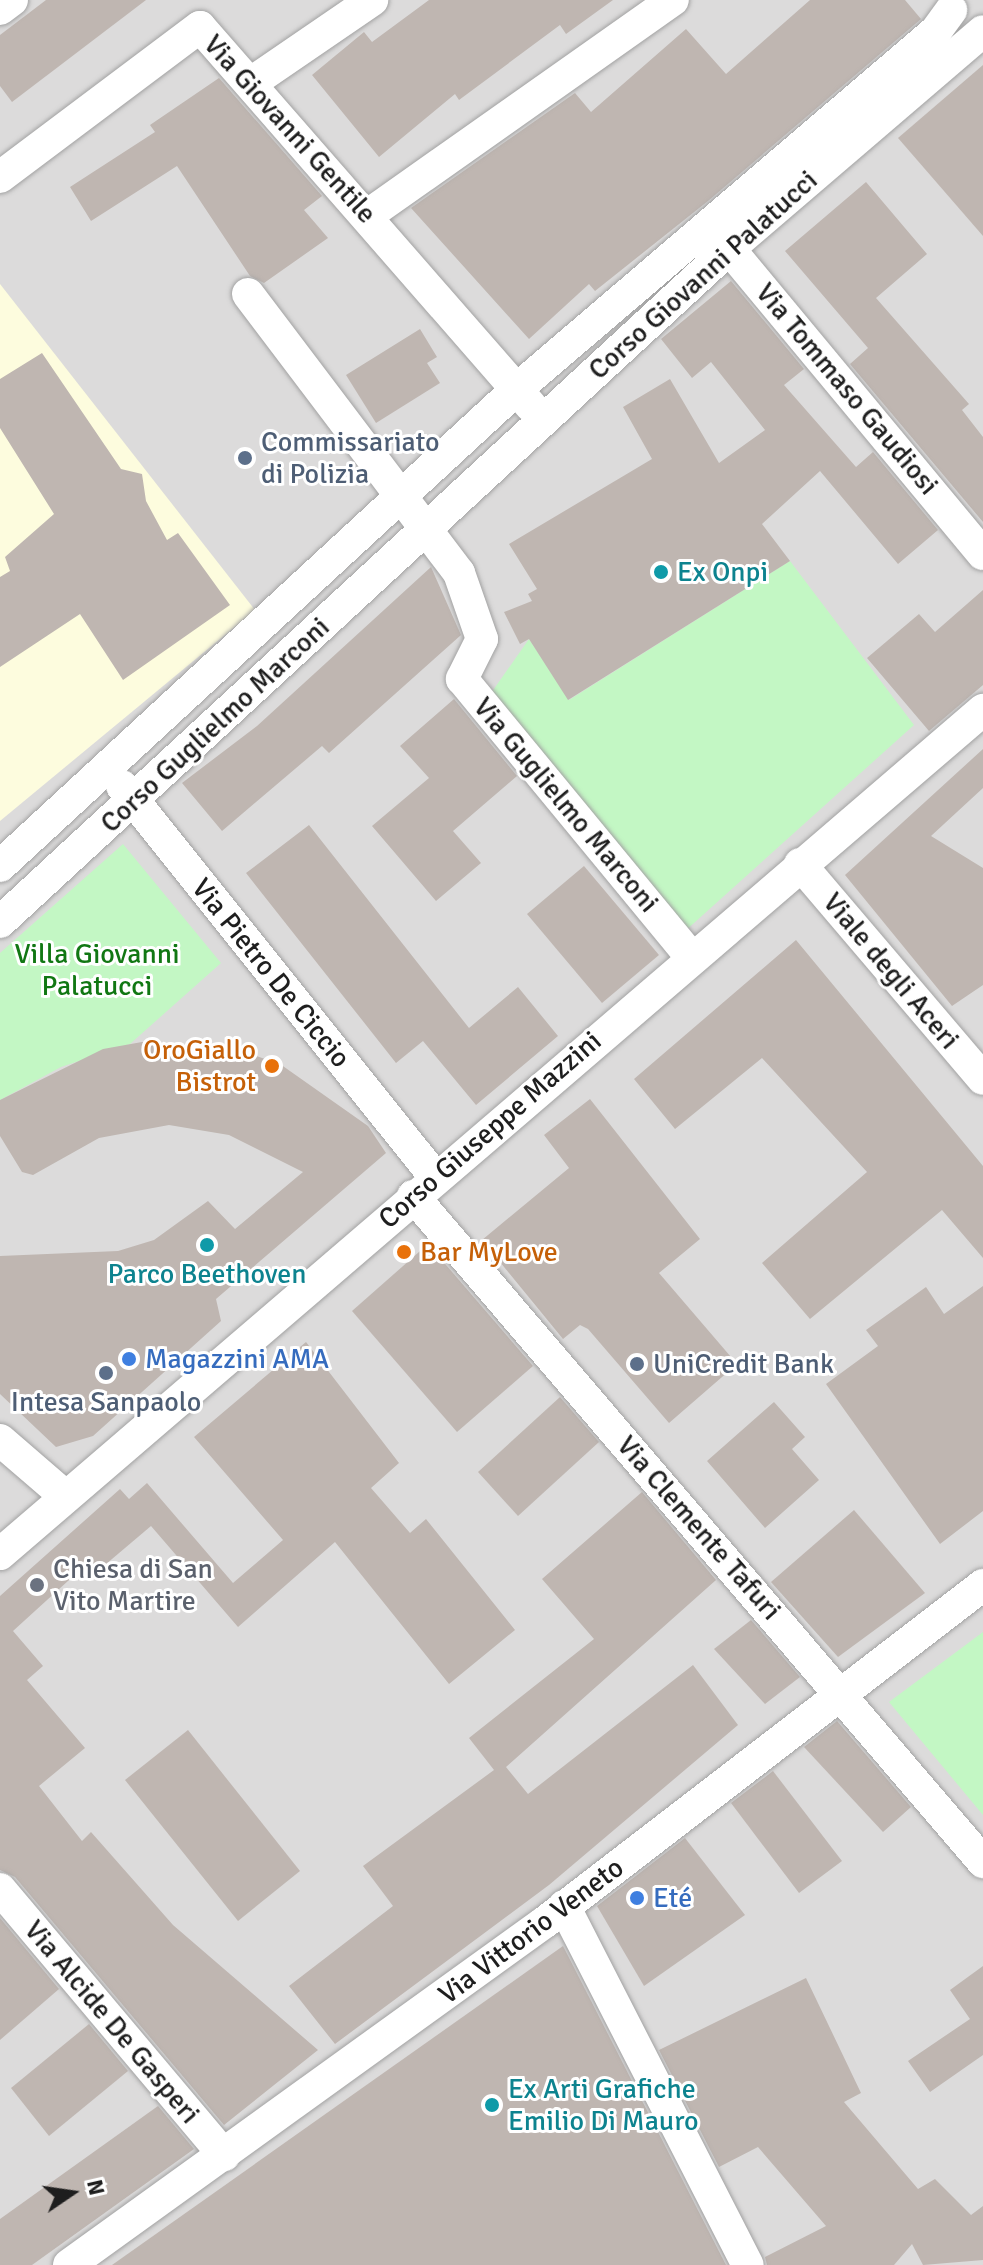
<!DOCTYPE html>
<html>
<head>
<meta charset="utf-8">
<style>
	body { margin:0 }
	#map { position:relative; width:983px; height:2265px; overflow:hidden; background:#eeeae4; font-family:Signika,sans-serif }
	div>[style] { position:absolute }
	.residential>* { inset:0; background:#dcdbdb }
	.education>* { inset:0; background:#fdfcde }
	.park>* { inset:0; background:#c3f7c4 }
	.building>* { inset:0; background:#bfb6b1 }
	.roads { filter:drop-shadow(0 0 2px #a2a2a2) drop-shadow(0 0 2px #a2a2a2) }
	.minor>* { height:32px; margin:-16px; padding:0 16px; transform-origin:16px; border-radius:16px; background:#fff }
	.dots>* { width:22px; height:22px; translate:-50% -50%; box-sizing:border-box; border:4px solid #fff; border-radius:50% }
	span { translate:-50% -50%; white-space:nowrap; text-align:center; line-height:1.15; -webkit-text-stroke:6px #fff; paint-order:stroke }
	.street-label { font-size:28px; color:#1e1e1e }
	.service-label { font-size:28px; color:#4e5e75 }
	.left { translate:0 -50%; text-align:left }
	.culture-label { font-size:28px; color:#0d838f }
	.park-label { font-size:28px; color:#117713 }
	.food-label { font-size:28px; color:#c56008 }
	.right { translate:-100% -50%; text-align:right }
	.shop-label { font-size:28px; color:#366cbe }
	.worship-label { font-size:28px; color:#5b616d }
	.north { position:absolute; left:32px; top:2153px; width:80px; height:80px; -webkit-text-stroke:6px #fff; paint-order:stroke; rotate:77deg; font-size:22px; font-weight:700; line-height:32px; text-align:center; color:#1e1e1e }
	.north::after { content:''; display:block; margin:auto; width:28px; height:36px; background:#1e1e1e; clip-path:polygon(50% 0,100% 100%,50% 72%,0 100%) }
</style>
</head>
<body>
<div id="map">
	<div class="residential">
		<i style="clip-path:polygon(0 0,983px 0,983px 2265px,0 2265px)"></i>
	</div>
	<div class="education">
		<i style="clip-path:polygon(0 284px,255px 610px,0 821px)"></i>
	</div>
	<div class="park">
		<i style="clip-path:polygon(790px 561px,914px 725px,684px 932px,489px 696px,529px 639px,569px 700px)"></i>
		<i style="clip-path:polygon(123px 844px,221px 963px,130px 1044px,61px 1067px,0 1100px,0 953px)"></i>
		<i style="clip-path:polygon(983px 1632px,983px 1815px,889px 1702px)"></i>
	</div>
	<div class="building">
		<i style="clip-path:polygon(46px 0,146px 0,12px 102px,0 86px,0 35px)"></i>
		<i style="clip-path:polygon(429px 0,613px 0,566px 34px,560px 25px,459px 100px,455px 94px,379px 157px,312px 75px,364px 32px,372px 42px)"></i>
		<i style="clip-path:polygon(810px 0,905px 0,921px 19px,708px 201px,595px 291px,589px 284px,529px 339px,411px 208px,575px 93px,591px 112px,686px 29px,726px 74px)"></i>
		<i style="clip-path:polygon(983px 65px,983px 236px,898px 138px)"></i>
		<i style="clip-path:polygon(219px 78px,322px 196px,304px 210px,328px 238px,264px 283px,250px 276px,177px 166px,91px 221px,70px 187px,155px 132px,150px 125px)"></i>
		<i style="clip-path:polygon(866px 182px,927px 254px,876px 298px,969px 404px,962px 410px,983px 437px,983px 522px,850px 364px,868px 348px,785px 251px)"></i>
		<i style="clip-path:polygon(731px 281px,804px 369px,784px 385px,856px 467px,873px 452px,938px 530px,898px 564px,820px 471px,762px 524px,790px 561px,568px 700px,529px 639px,520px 644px,504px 612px,532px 601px,528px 594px,537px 589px,509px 544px,652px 459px,623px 407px,670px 379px,719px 463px,765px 430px,711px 362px,692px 378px,661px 339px)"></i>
		<i style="clip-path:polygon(420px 329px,437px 357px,427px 363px,440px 383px,376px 423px,346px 375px)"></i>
		<i style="clip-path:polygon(42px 353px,121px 469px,142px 474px,146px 501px,167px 540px,178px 533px,230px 605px,123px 680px,80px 614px,0 667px,0 577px,10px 571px,5px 557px,54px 514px,0 428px,0 379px)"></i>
		<i style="clip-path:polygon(431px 567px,461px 635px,329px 753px,322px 746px,222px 831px,182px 783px,257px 726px)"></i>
		<i style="clip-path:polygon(983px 590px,983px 685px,929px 731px,867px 658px,919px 614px,935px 632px)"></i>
		<i style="clip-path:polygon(454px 699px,517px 776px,453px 831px,481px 863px,436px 901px,372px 826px,429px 778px,400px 746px)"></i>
		<i style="clip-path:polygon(983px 749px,983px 788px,931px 836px,983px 868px,983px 985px,952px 1006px,845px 875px)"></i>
		<i style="clip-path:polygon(309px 825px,469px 1028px,518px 987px,558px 1036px,476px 1105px,423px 1041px,396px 1063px,246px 873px)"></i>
		<i style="clip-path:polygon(584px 866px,659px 955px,602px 1003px,527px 914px)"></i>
		<i style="clip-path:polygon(796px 940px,983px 1166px,983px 1258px,942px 1210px,810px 1319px,762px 1263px,867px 1172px,762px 1058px,675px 1129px,634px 1079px)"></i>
		<i style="clip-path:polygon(142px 1042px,229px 1047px,280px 1064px,368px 1126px,386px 1153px,216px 1299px,221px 1321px,93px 1436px,56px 1447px,0 1394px,0 1256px,118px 1251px,154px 1240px,208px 1201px,235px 1229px,303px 1172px,229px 1135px,169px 1125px,99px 1138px,33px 1175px,22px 1172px,0 1136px,0 1100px,103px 1049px)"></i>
		<i style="clip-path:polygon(590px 1099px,700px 1239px,659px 1273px,737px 1364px,669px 1423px,588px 1329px,580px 1325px,563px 1339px,482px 1240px,569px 1168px,544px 1135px)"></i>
		<i style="clip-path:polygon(428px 1244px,533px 1366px,457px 1432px,352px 1311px)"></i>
		<i style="clip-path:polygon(983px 1286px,983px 1511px,940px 1544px,826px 1384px,878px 1346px,866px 1330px,926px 1287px,944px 1314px)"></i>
		<i style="clip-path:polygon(306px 1342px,399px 1463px,371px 1488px,410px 1533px,426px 1519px,515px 1630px,449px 1684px,335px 1542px,238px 1627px,151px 1526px,99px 1570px,91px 1560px,13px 1631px,43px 1666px,27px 1680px,85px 1748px,39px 1786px,82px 1841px,91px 1832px,173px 1925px,318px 2050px,224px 2125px,15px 1877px,0 1870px,0 1596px,120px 1489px,129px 1499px,147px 1483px,233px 1583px,283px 1540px,194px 1437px)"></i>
		<i style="clip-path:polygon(560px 1397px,599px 1442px,518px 1516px,478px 1472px)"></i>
		<i style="clip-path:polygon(774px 1402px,805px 1437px,792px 1449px,819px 1480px,765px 1528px,707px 1461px)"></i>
		<i style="clip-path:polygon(642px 1492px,716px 1580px,506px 1767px,528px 1794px,693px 1665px,738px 1725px,549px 1885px,335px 2044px,289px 1986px,393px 1906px,363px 1866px,494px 1770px,469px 1738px,594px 1639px,542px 1579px)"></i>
		<i style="clip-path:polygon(854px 1510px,925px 1593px,838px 1657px,771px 1582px)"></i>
		<i style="clip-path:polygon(751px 1620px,800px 1677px,765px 1704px,714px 1649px)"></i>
		<i style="clip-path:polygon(837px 1721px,911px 1807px,883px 1832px,804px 1747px)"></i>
		<i style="clip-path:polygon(188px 1730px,300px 1871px,238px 1921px,125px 1780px)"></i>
		<i style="clip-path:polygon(773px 1771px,842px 1861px,799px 1893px,731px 1803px)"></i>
		<i style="clip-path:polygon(685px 1838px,745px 1915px,644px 1986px,597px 1906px)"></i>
		<i style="clip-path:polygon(0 1918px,59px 1989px,0 2040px)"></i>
		<i style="clip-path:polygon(563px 1946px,726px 2265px,112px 2265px)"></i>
		<i style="clip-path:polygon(983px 1966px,983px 2055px,930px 2092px,908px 2061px,970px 2019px,950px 1990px)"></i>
		<i style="clip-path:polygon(806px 1978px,861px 2093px,844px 2102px,918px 2189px,935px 2179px,971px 2215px,983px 2206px,983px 2260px,923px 2265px,912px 2244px,894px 2265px,767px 2265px,765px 2257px,826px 2226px,758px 2147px,719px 2167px,659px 2050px)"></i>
		<i style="clip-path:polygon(89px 2024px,128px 2071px,49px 2136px,11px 2088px)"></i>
		<i style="clip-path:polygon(158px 2106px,194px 2149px,32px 2265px,0 2265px,0 2219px)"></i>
	</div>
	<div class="roads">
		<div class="minor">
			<i style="left:0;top:9px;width:15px;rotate:-37deg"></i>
			<i style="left:251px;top:83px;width:147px;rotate:-34.4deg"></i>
			<i style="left:0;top:177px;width:250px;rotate:-36.9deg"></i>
			<i style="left:200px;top:27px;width:503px;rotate:48.87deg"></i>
			<i style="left:368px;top:215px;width:373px;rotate:-35.2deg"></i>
			<i style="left:717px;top:234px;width:416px;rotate:50.3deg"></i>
			<i style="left:248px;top:294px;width:350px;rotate:52.9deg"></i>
			<i style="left:459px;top:573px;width:70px;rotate:70.8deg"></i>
			<i style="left:482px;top:639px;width:45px;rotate:116.6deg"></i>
			<i style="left:462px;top:679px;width:360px;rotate:50.5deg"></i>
			<i style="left:122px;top:786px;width:501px;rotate:51.32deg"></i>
			<i style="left:800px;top:864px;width:282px;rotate:49.6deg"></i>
			<i style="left:0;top:866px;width:703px;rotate:-42.7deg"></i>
			<i style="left:517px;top:389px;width:551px;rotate:-40.51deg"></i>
			<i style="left:936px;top:31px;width:26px;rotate:-54deg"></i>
			<i style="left:0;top:922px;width:994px;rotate:-42.72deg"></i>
			<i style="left:730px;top:248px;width:333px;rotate:-40.6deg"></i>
			<i style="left:413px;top:1196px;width:877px;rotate:49.44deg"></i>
			<i style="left:0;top:1440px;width:84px;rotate:40.7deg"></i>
			<i style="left:0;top:1554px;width:1296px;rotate:-40.65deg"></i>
			<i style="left:0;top:1889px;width:348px;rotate:49.9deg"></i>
			<i style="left:564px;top:1906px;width:403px;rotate:62.9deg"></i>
			<i style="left:69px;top:2265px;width:587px;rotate:-35.78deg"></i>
			<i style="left:545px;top:1922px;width:553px;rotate:-37.57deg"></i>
		</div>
	</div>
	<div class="dots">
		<i style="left:245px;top:458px;background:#5c6f8a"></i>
		<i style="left:661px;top:572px;background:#0f9aa8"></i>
		<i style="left:272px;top:1066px;background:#e8710a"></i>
		<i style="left:207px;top:1245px;background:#0f9aa8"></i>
		<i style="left:404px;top:1252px;background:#e8710a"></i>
		<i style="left:129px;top:1359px;background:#3f7fe0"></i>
		<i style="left:637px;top:1364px;background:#5c6f8a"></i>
		<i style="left:106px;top:1373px;background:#5c6f8a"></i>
		<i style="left:37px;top:1585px;background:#6b7280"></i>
		<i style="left:637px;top:1898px;background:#3f7fe0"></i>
		<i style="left:492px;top:2105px;background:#0f9aa8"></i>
	</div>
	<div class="street-label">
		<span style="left:290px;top:129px;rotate:48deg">Via Giovanni Gentile</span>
		<span style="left:703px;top:275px;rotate:-42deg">Corso Giovanni Palatucci</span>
		<span style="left:847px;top:389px;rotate:50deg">Via Tommaso Gaudiosi</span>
		<span style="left:215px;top:725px;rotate:-43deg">Corso Guglielmo Marconi</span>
		<span style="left:566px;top:805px;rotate:50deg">Via Guglielmo Marconi</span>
		<span style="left:891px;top:971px;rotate:50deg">Viale degli Aceri</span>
		<span style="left:271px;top:973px;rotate:51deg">Via Pietro De Ciccio</span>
		<span style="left:490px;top:1130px;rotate:-41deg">Corso Giuseppe Mazzini</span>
		<span style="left:699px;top:1528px;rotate:49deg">Via Clemente Tafuri</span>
		<span style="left:531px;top:1931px;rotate:-37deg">Via Vittorio Veneto</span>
		<span style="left:112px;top:2022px;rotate:50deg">Via Alcide De Gasperi</span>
	</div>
	<div class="service-label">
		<span class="left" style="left:261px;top:458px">Commissariato<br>di Polizia</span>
		<span class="left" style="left:653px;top:1364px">UniCredit Bank</span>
		<span style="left:106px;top:1402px">Intesa Sanpaolo</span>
	</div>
	<div class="culture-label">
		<span class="left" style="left:677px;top:572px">Ex Onpi</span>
		<span style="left:207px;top:1274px">Parco Beethoven</span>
		<span class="left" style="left:508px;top:2105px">Ex Arti Grafiche<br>Emilio Di Mauro</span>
	</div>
	<div class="park-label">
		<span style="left:97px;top:970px">Villa Giovanni<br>Palatucci</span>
	</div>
	<div class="food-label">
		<span class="right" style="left:256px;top:1066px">OroGiallo<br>Bistrot</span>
		<span class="left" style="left:420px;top:1252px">Bar MyLove</span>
	</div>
	<div class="shop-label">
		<span class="left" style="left:145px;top:1359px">Magazzini AMA</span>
		<span class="left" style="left:653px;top:1898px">Eté</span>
	</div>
	<div class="worship-label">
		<span class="left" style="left:53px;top:1585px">Chiesa di San<br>Vito Martire</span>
	</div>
	<div class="north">N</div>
</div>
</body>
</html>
